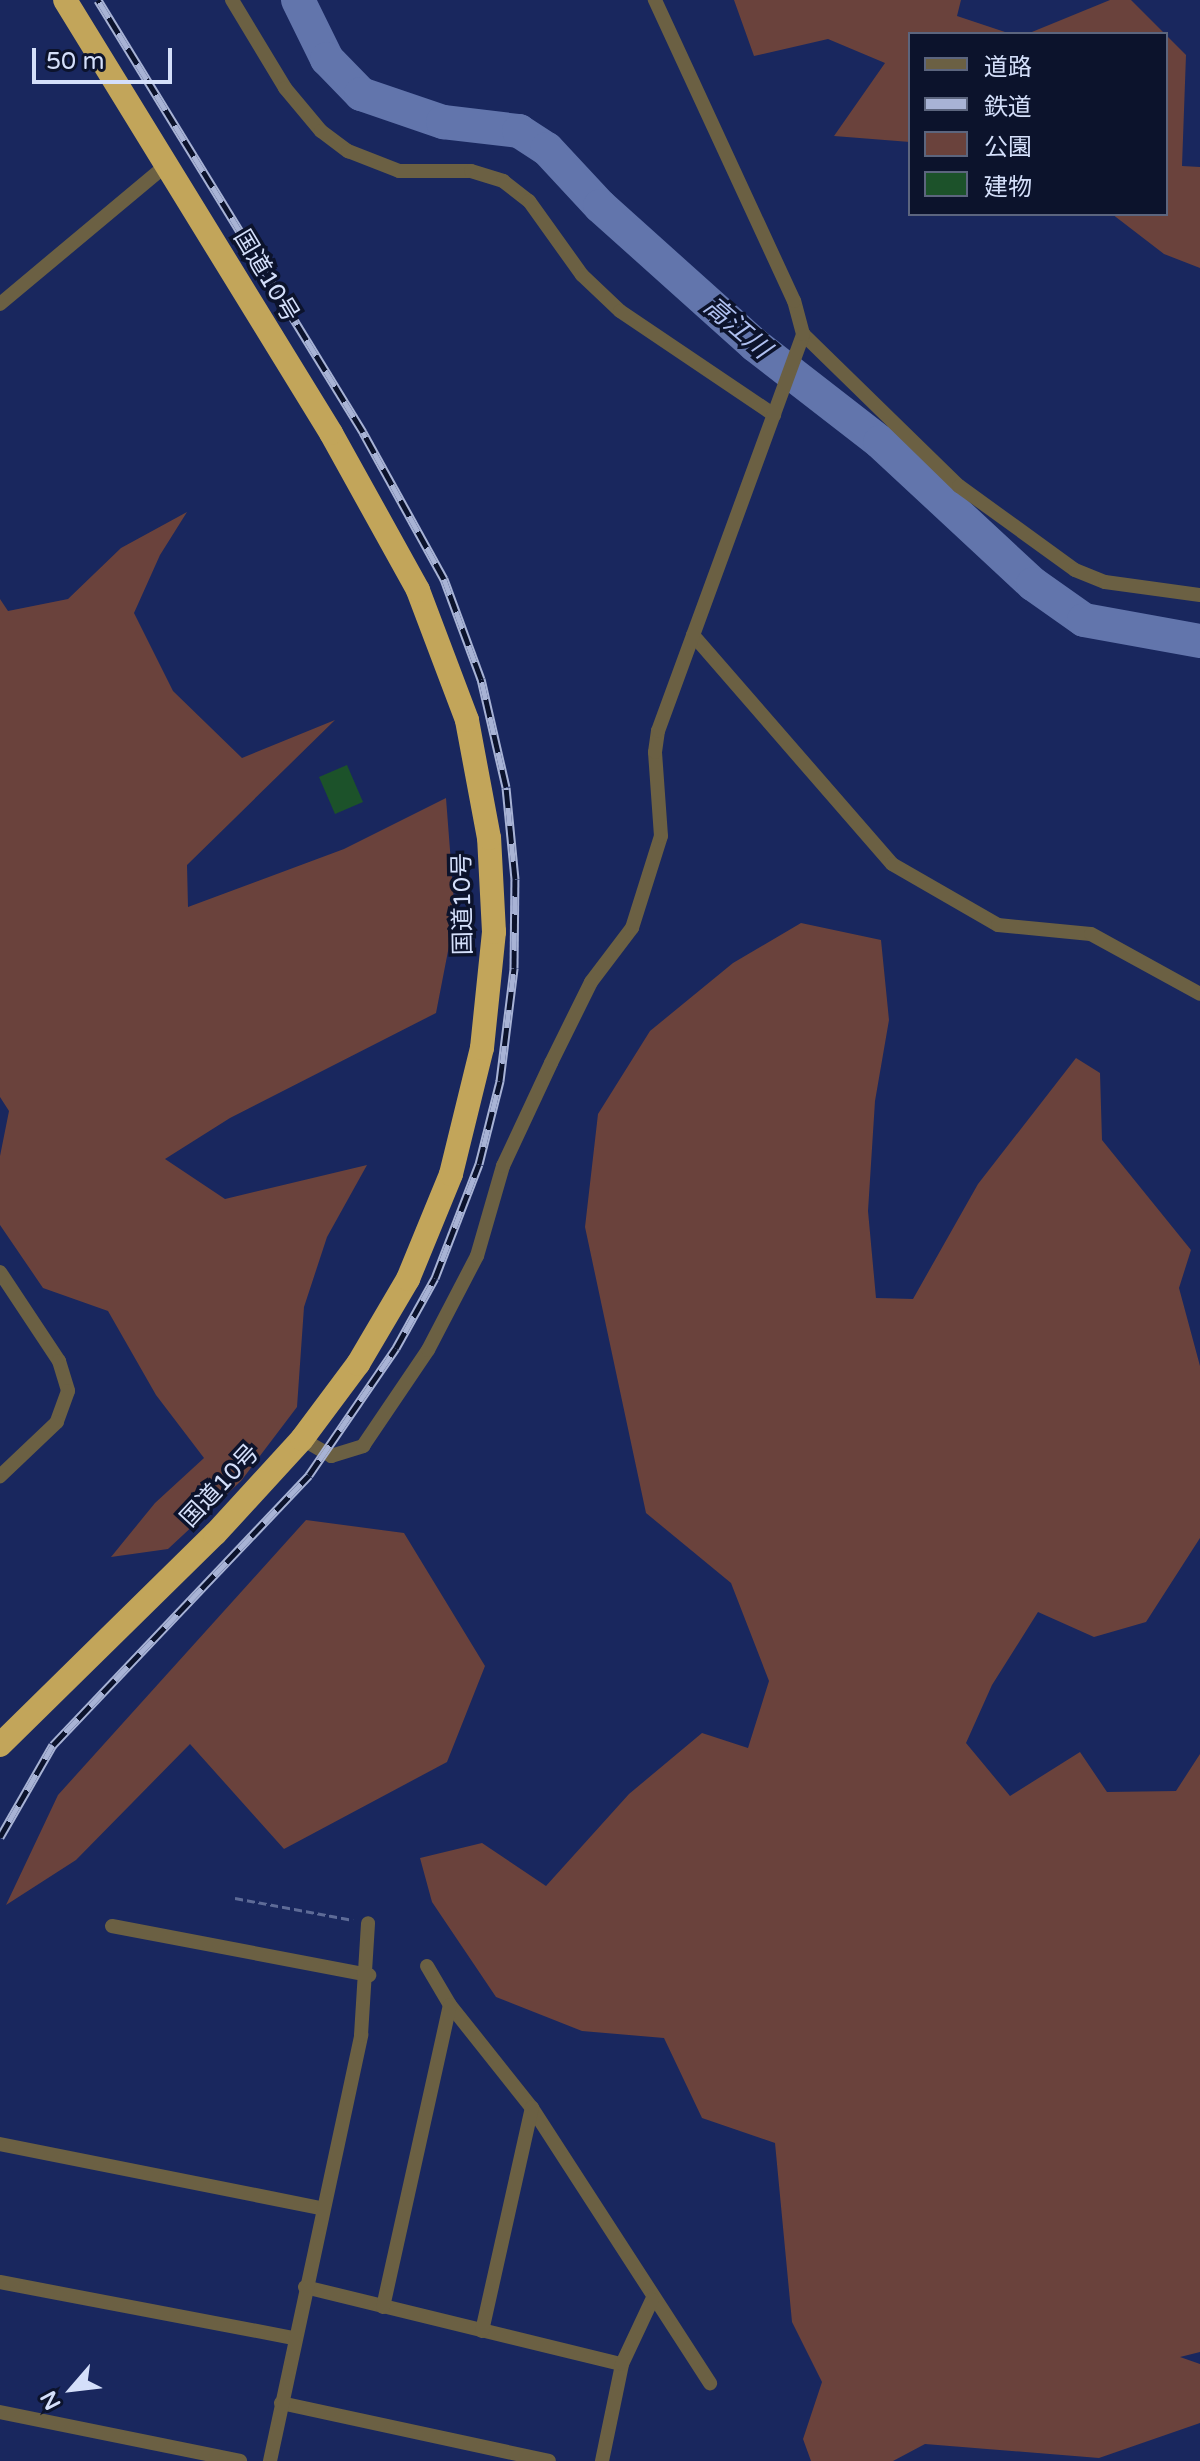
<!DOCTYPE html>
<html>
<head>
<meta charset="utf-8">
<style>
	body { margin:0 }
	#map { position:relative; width:1200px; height:2461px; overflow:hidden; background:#19275e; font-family:"Varela Round","Noto Sans JP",sans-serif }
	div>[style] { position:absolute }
	.green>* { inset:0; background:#6a423c }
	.river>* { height:34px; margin:-17px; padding:0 17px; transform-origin:17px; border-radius:17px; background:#6275ac }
	.building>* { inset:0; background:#1c522a }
	.path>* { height:3px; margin-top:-1.5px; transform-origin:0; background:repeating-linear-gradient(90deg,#5e6b97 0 8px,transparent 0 12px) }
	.street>* { height:14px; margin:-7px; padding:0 7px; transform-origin:7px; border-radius:7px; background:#6b6043 }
	.highway>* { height:24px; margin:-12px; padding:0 12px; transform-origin:12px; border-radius:12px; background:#c2a55a }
	.rail>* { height:9px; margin-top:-4.5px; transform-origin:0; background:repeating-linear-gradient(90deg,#0c132c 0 18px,#a8b3d5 0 36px); box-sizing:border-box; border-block:2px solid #a8b3d5 }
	span { translate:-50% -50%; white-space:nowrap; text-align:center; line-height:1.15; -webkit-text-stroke:7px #0c132c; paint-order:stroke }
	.street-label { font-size:24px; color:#d4dffa }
	.water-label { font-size:26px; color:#afc0f0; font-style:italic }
	.legend { position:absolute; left:908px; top:32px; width:260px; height:184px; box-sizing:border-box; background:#0c132c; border:2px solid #5c657e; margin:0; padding:10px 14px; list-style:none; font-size:24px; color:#d4dffa }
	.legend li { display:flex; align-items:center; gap:16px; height:40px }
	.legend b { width:40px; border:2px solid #5c657e }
	.north { position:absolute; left:32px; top:2349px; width:80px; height:80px; -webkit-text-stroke:6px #0c132c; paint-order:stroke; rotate:242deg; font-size:22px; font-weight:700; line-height:32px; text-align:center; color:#d4dffa }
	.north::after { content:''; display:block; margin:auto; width:28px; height:36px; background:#d4dffa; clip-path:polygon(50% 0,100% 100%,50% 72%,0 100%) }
	.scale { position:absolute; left:32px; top:48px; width:140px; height:36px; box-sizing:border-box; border:4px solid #d4dffa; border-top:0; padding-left:10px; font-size:24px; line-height:28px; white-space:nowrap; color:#d4dffa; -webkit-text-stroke:6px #0c132c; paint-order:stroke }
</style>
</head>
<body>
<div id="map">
	<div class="green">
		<i style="clip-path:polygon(734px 0,961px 0,957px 16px,1011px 34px,910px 34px,910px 142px,834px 136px,885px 63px,828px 39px,754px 56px)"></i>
		<i style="clip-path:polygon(1110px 0,1131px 0,1165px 34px,1027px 34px)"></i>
		<i style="clip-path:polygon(1166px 35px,1186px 55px,1182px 166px,1200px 167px,1200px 268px,1164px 254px,1112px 214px,1166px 214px)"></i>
		<i style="clip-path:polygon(187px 512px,160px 555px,134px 613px,173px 691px,242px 758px,335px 720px,187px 865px,188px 907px,344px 849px,446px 798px,455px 915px,436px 1013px,230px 1118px,165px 1159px,225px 1199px,367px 1165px,327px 1237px,304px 1307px,297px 1407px,241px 1481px,168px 1549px,111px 1557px,155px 1503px,204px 1458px,156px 1395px,108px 1311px,43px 1288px,0 1225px,0 1156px,9px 1111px,0 1097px,0 599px,8px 611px,68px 599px,121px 548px)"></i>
		<i style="clip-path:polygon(801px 923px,881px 940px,889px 1020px,875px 1101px,868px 1211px,876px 1298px,913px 1299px,978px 1184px,1076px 1058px,1100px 1073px,1102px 1140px,1191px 1250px,1179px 1288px,1200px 1366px,1200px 1538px,1146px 1622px,1094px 1637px,1038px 1612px,992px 1685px,966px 1743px,1010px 1796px,1080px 1752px,1107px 1792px,1176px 1791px,1200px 1754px,1200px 2352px,1180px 2357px,1200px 2364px,1200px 2423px,1099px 2458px,925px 2444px,893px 2461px,811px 2461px,803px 2439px,822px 2382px,792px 2322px,775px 2143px,702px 2118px,664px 2038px,582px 2031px,496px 1997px,432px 1902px,420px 1858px,482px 1843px,546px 1886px,629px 1794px,702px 1733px,748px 1748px,769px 1681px,731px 1583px,646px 1513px,585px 1227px,598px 1114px,650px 1031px,733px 963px)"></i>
		<i style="clip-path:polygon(306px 1520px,404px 1533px,485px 1666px,447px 1762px,284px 1849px,190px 1744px,76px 1860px,6px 1905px,58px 1795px)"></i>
	</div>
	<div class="river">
		<i style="left:298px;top:0;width:66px;rotate:63.8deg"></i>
		<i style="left:327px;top:59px;width:49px;rotate:45.8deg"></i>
		<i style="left:361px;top:94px;width:87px;rotate:18.9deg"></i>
		<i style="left:443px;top:122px;width:77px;rotate:6.8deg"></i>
		<i style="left:519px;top:131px;width:33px;rotate:33deg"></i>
		<i style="left:547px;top:149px;width:78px;rotate:47.1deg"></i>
		<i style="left:600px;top:206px;width:208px;rotate:41.9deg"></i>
		<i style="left:755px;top:345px;width:158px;rotate:37.8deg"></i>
		<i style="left:880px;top:442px;width:209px;rotate:42.9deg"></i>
		<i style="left:1033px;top:584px;width:62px;rotate:35.2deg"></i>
		<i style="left:1084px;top:620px;width:118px;rotate:10.3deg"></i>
	</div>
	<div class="building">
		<i style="clip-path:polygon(347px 765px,363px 802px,335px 814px,319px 777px)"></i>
	</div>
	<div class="path">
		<i style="left:235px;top:1898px;width:120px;rotate:10.6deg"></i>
	</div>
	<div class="street">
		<i style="left:232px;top:0;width:103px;rotate:58.9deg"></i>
		<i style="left:285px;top:88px;width:56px;rotate:50.1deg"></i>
		<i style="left:321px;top:131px;width:34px;rotate:37deg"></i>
		<i style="left:348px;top:151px;width:55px;rotate:21.4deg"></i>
		<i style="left:399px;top:171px;width:72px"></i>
		<i style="left:471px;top:171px;width:34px;rotate:17deg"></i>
		<i style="left:503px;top:181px;width:33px;rotate:38deg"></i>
		<i style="left:529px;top:201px;width:91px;rotate:54.4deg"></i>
		<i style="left:582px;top:275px;width:52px;rotate:43.5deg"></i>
		<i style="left:620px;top:311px;width:186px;rotate:34deg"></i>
		<i style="left:0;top:304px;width:217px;rotate:-39.9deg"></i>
		<i style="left:803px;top:334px;width:218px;rotate:44.3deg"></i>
		<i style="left:959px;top:486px;width:143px;rotate:35.9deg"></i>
		<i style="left:1075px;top:570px;width:32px;rotate:22deg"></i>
		<i style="left:1105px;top:582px;width:96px;rotate:7.8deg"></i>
		<i style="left:693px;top:635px;width:303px;rotate:49deg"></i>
		<i style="left:892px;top:864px;width:122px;rotate:29.9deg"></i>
		<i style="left:998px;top:925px;width:93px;rotate:5.5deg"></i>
		<i style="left:1091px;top:934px;width:124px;rotate:28.8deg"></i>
		<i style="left:0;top:1272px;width:107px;rotate:56.5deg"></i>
		<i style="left:59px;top:1361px;width:31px;rotate:73deg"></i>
		<i style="left:68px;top:1391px;width:33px;rotate:110deg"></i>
		<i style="left:57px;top:1422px;width:79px;rotate:136.5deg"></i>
		<i style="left:302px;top:1439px;width:34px;rotate:30deg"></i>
		<i style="left:331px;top:1456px;width:34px;rotate:-17deg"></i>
		<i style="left:363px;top:1446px;width:116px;rotate:-55.9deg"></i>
		<i style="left:428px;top:1350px;width:106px;rotate:-62.5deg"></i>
		<i style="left:477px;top:1256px;width:94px;rotate:-73.9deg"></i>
		<i style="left:503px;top:1166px;width:114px;rotate:-65deg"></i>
		<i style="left:551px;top:1063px;width:90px;rotate:-63.7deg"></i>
		<i style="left:591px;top:982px;width:68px;rotate:-52.8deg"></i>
		<i style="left:632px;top:928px;width:96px;rotate:-72.5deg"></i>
		<i style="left:661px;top:836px;width:84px;rotate:-94.1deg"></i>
		<i style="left:655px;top:752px;width:21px;rotate:-82deg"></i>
		<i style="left:658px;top:731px;width:423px;rotate:-69.9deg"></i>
		<i style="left:803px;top:334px;width:34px;rotate:-105deg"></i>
		<i style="left:794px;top:301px;width:332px;rotate:-114.8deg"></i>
		<i style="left:112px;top:1926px;width:262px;rotate:10.8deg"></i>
		<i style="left:427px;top:1966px;width:45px;rotate:59.5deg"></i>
		<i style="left:450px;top:2005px;width:132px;rotate:51.5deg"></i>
		<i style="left:532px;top:2108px;width:328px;rotate:57.1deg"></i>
		<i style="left:0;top:2144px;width:327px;rotate:11.3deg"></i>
		<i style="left:0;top:2282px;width:299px;rotate:10.8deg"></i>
		<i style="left:305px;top:2287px;width:326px;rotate:13.7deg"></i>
		<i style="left:383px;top:2307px;width:309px;rotate:-77.5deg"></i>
		<i style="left:482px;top:2331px;width:229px;rotate:-77.4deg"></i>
		<i style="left:281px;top:2403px;width:274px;rotate:12.2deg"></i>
		<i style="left:0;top:2412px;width:245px;rotate:11.5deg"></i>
		<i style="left:270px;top:2461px;width:436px;rotate:-77.9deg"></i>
		<i style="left:361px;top:2035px;width:112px;rotate:-86.4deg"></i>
		<i style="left:602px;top:2461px;width:99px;rotate:-78.3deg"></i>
		<i style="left:622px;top:2364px;width:71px;rotate:-64.9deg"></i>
	</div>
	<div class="highway">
		<i style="left:0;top:1745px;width:301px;rotate:-44.5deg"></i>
		<i style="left:215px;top:1534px;width:129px;rotate:-47.5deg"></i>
		<i style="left:302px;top:1439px;width:94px;rotate:-53.3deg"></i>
		<i style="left:358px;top:1364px;width:99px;rotate:-59.5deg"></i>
		<i style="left:408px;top:1279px;width:113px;rotate:-67.7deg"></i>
		<i style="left:451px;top:1174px;width:130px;rotate:-76.2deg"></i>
		<i style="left:482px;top:1048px;width:117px;rotate:-84.1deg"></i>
		<i style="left:494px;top:932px;width:94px;rotate:-93deg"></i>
		<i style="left:489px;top:838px;width:120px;rotate:-100.6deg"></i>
		<i style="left:467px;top:720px;width:139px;rotate:-110.7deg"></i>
		<i style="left:418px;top:590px;width:179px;rotate:-119deg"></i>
		<i style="left:331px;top:433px;width:508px;rotate:-121.56deg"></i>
	</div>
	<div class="rail">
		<i style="left:0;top:1837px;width:106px;rotate:-60.1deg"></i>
		<i style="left:53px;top:1745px;width:372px;rotate:-46.5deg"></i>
		<i style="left:309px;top:1475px;width:154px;rotate:-55.6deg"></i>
		<i style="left:396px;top:1348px;width:80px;rotate:-60.9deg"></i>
		<i style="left:435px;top:1278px;width:122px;rotate:-68.9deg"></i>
		<i style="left:479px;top:1164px;width:86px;rotate:-75.8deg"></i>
		<i style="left:500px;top:1081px;width:114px;rotate:-82.9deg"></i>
		<i style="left:514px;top:968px;width:89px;rotate:-89.4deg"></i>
		<i style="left:515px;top:879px;width:92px;rotate:-95.6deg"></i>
		<i style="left:506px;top:787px;width:111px;rotate:-103deg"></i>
		<i style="left:481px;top:679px;width:107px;rotate:-110.3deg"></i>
		<i style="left:444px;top:579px;width:168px;rotate:-118.9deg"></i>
		<i style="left:363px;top:432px;width:507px;rotate:-121.53deg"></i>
	</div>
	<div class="street-label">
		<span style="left:266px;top:276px;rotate:59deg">国道10号</span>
		<span style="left:463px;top:904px;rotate:-91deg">国道10号</span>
		<span style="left:220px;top:1486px;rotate:-47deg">国道10号</span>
	</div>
	<div class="water-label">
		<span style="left:737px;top:328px;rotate:41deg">高江川</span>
	</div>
	<ul class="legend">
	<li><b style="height:10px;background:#6b6043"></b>道路</li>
	<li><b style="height:10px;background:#a8b3d5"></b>鉄道</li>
	<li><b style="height:22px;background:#6a423c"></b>公園</li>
	<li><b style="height:22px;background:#1c522a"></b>建物</li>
	</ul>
	<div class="north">N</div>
	<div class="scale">50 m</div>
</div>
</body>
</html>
